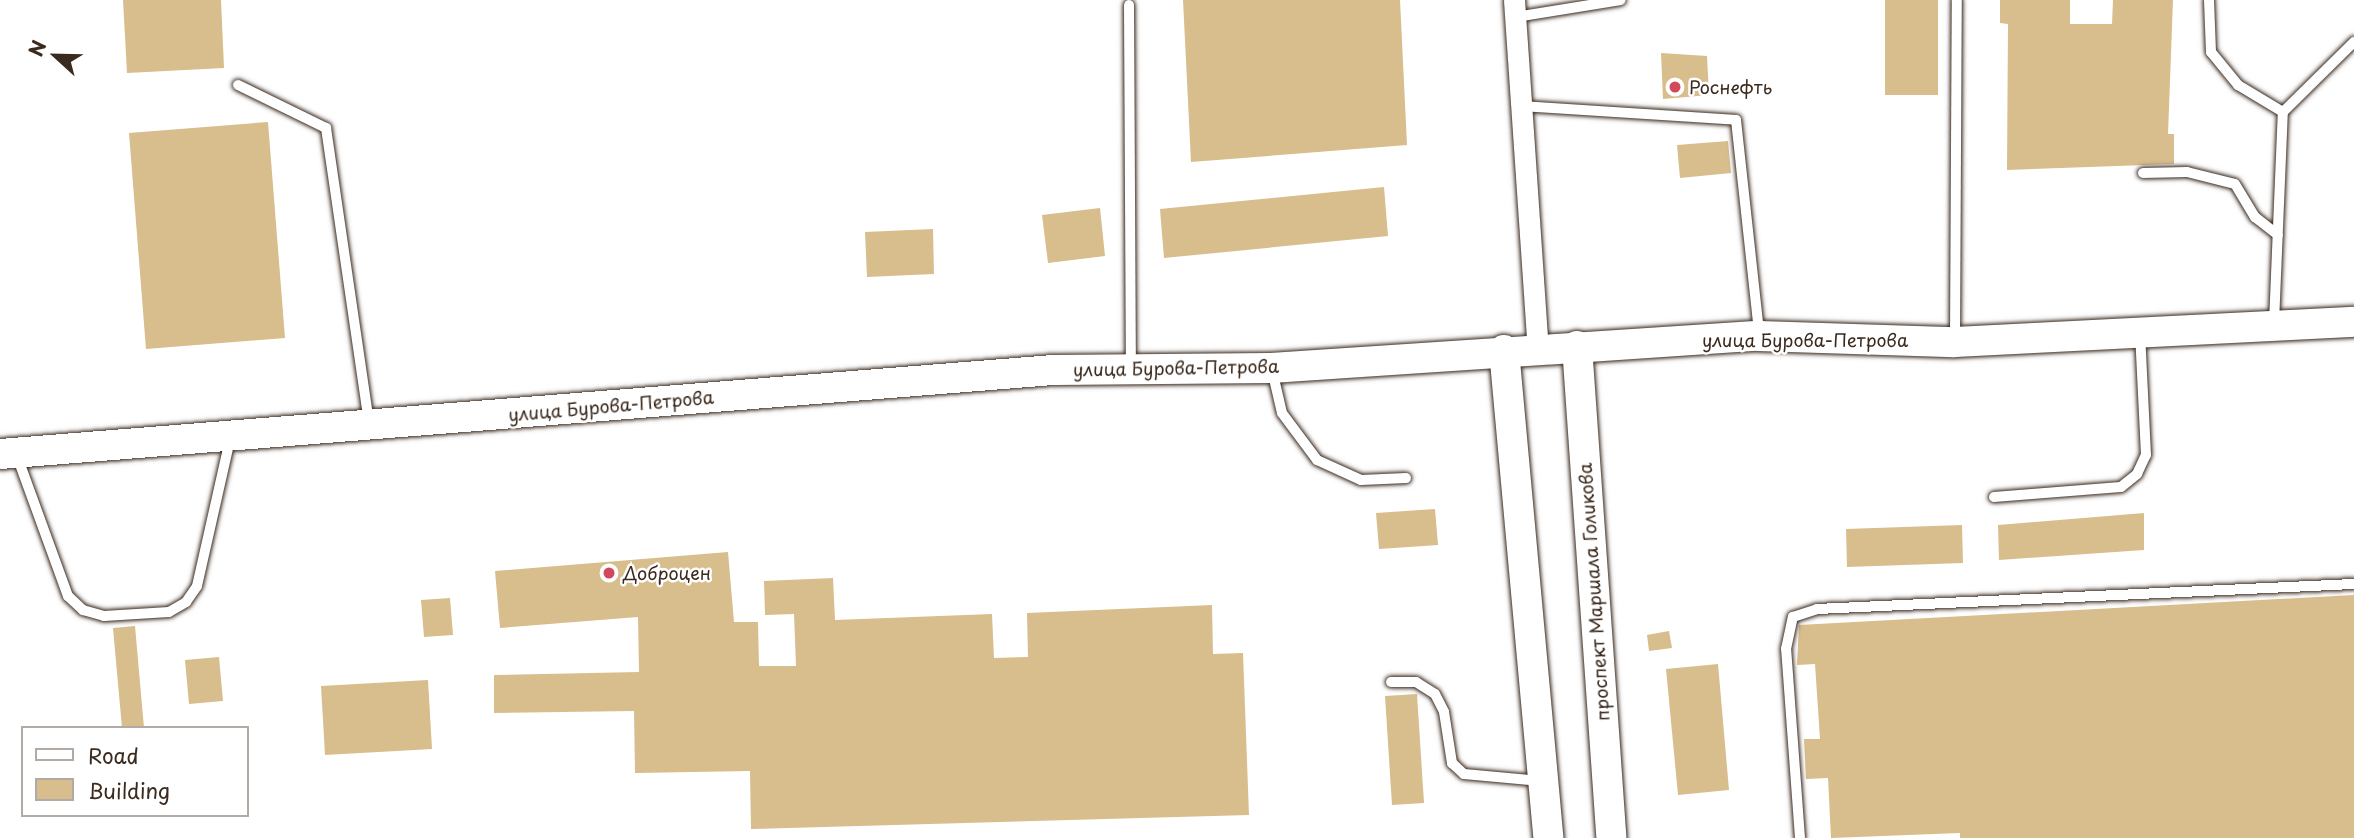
<!DOCTYPE html>
<html>
<head>
<meta charset="utf-8">
<style>
	body { margin:0 }
	#map { position:relative; width:2354px; height:838px; overflow:hidden; background:#fff; font-family:"Playpen Sans",sans-serif }
	div>[style] { position:absolute }
	.building>* { inset:0; background:#d8bd8d }
	.roads { filter:drop-shadow(0 0 2px #3b2a1e) drop-shadow(0 0 2px #3b2a1e) }
	.lane>* { height:10px; margin:-5px; padding:0 5px; transform-origin:5px; border-radius:5px; background:#fff }
	.street>* { height:21px; margin:-10.5px; padding:0 10.5px; transform-origin:10.5px; border-radius:10.5px; background:#fff }
	.secondary>* { height:30px; margin:-15px; padding:0 15px; transform-origin:15px; border-radius:15px; background:#fff }
	.dots>* { width:19px; height:19px; translate:-50% -50%; box-sizing:border-box; border:4px solid #fff; border-radius:50% }
	span { translate:-50% -50%; white-space:nowrap; text-align:center; line-height:1.15; -webkit-text-stroke:5px #fff; paint-order:stroke }
	.poi-label { font-size:18px; color:#3b2a1e }
	.left { translate:0 -50%; text-align:left }
	.street-label { font-size:18px; color:#3b2a1e }
	.legend { position:absolute; left:21px; top:726px; width:228px; height:91px; box-sizing:border-box; background:#fff; border:2px solid #b1aaa5; margin:0; padding:9px 12px; list-style:none; font-size:21px; color:#3b2a1e }
	.legend li { display:flex; align-items:center; gap:14px; height:35px }
	.legend b { width:35px; border:2px solid #b1aaa5 }
	.north { position:absolute; left:21px; top:21px; width:70px; height:70px; -webkit-text-stroke:5px #fff; paint-order:stroke; rotate:292deg; font-size:19px; font-weight:700; line-height:28px; text-align:center; color:#3b2a1e }
	.north::after { content:''; display:block; margin:auto; width:24px; height:32px; background:#3b2a1e; clip-path:polygon(50% 0,100% 100%,50% 72%,0 100%) }
</style>
</head>
<body>
<div id="map">
	<div class="building">
		<i style="clip-path:polygon(123px 0,221px 0,224px 68px,127px 73px)"></i>
		<i style="clip-path:polygon(1183px 0,1400px 0,1407px 145px,1191px 162px)"></i>
		<i style="clip-path:polygon(1885px 0,1938px 0,1938px 95px,1885px 95px)"></i>
		<i style="clip-path:polygon(2000px 0,2070px 0,2070px 24px,2112px 24px,2113px 0,2173px 0,2168px 134px,2174px 134px,2174px 164px,2007px 170px,2008px 24px,2000px 23px)"></i>
		<i style="clip-path:polygon(1661px 53px,1707px 56px,1709px 95px,1663px 99px)"></i>
		<i style="clip-path:polygon(268px 122px,285px 338px,146px 349px,129px 133px)"></i>
		<i style="clip-path:polygon(1728px 141px,1731px 173px,1680px 178px,1677px 145px)"></i>
		<i style="clip-path:polygon(1384px 187px,1388px 236px,1164px 258px,1160px 209px)"></i>
		<i style="clip-path:polygon(1100px 208px,1105px 256px,1048px 263px,1042px 215px)"></i>
		<i style="clip-path:polygon(933px 229px,934px 274px,867px 277px,865px 232px)"></i>
		<i style="clip-path:polygon(1435px 509px,1438px 545px,1379px 549px,1376px 513px)"></i>
		<i style="clip-path:polygon(2144px 513px,2144px 550px,1999px 560px,1998px 525px)"></i>
		<i style="clip-path:polygon(1962px 525px,1963px 563px,1847px 567px,1846px 529px)"></i>
		<i style="clip-path:polygon(728px 552px,734px 622px,758px 622px,759px 666px,796px 666px,794px 614px,765px 615px,764px 581px,833px 578px,835px 620px,992px 614px,994px 658px,1028px 657px,1027px 613px,1212px 605px,1213px 654px,1243px 653px,1249px 815px,751px 829px,750px 771px,635px 773px,634px 711px,494px 713px,494px 675px,639px 672px,638px 617px,500px 628px,495px 571px)"></i>
		<i style="clip-path:polygon(2354px 595px,2354px 838px,1960px 838px,1960px 833px,1831px 838px,1828px 778px,1806px 779px,1804px 739px,1820px 739px,1815px 664px,1797px 665px,1799px 625px)"></i>
		<i style="clip-path:polygon(450px 598px,453px 635px,424px 637px,421px 600px)"></i>
		<i style="clip-path:polygon(135px 626px,144px 728px,122px 728px,113px 628px)"></i>
		<i style="clip-path:polygon(1669px 631px,1672px 648px,1649px 651px,1647px 635px)"></i>
		<i style="clip-path:polygon(219px 657px,223px 701px,189px 704px,185px 660px)"></i>
		<i style="clip-path:polygon(1718px 664px,1729px 790px,1678px 795px,1666px 669px)"></i>
		<i style="clip-path:polygon(428px 680px,432px 749px,325px 755px,321px 686px)"></i>
		<i style="clip-path:polygon(1417px 694px,1424px 803px,1392px 805px,1385px 696px)"></i>
	</div>
	<div class="roads">
		<div class="lane">
			<i style="left:2209px;top:0;width:52px;rotate:87.8deg"></i>
			<i style="left:2211px;top:52px;width:43px;rotate:50.7deg"></i>
			<i style="left:2238px;top:85px;width:52px;rotate:31deg"></i>
			<i style="left:1129px;top:5px;width:363px;rotate:89.7deg"></i>
			<i style="left:1516px;top:17px;width:106px;rotate:-9.2deg"></i>
			<i style="left:238px;top:85px;width:98px;rotate:26deg"></i>
			<i style="left:326px;top:128px;width:299px;rotate:81.7deg"></i>
			<i style="left:1522px;top:106px;width:214px;rotate:3.7deg"></i>
			<i style="left:1736px;top:120px;width:214px;rotate:83.8deg"></i>
			<i style="left:2143px;top:173px;width:44px;rotate:-1.3deg"></i>
			<i style="left:2187px;top:172px;width:49px;rotate:14deg"></i>
			<i style="left:2235px;top:184px;width:39px;rotate:59deg"></i>
			<i style="left:2255px;top:217px;width:29px;rotate:38deg"></i>
			<i style="left:2274px;top:323px;width:211px;rotate:-87.6deg"></i>
			<i style="left:2283px;top:112px;width:100px;rotate:-44.6deg"></i>
			<i style="left:1955px;top:339px;width:339px;rotate:-89.7deg"></i>
			<i style="left:1272px;top:370px;width:44px;rotate:76.9deg"></i>
			<i style="left:1282px;top:413px;width:59px;rotate:53.3deg"></i>
			<i style="left:1317px;top:460px;width:48px;rotate:24.4deg"></i>
			<i style="left:1361px;top:480px;width:45px;rotate:-2.5deg"></i>
			<i style="left:17px;top:456px;width:149px;rotate:70deg"></i>
			<i style="left:68px;top:596px;width:21px;rotate:43deg"></i>
			<i style="left:83px;top:610px;width:22px;rotate:16deg"></i>
			<i style="left:104px;top:616px;width:65px;rotate:-3.5deg"></i>
			<i style="left:169px;top:612px;width:20px;rotate:-30deg"></i>
			<i style="left:186px;top:602px;width:19px;rotate:-55deg"></i>
			<i style="left:197px;top:586px;width:150px;rotate:-77.3deg"></i>
			<i style="left:1994px;top:497px;width:127px;rotate:-4.5deg"></i>
			<i style="left:2121px;top:487px;width:21px;rotate:-39deg"></i>
			<i style="left:2137px;top:474px;width:21px;rotate:-65deg"></i>
			<i style="left:2146px;top:455px;width:121px;rotate:-92.8deg"></i>
			<i style="left:1391px;top:682px;width:25px"></i>
			<i style="left:1416px;top:682px;width:22px;rotate:32deg"></i>
			<i style="left:1435px;top:694px;width:20px;rotate:63deg"></i>
			<i style="left:1444px;top:712px;width:52px;rotate:81.1deg"></i>
			<i style="left:1452px;top:763px;width:16px;rotate:43deg"></i>
			<i style="left:1464px;top:774px;width:77px;rotate:5.2deg"></i>
			<i style="left:1800px;top:838px;width:190px;rotate:-94.2deg"></i>
			<i style="left:1786px;top:649px;width:33px;rotate:-78deg"></i>
			<i style="left:1793px;top:617px;width:25px;rotate:-18deg"></i>
			<i style="left:1817px;top:609px;width:538px;rotate:-2.67deg"></i>
		</div>
		<div class="street">
			<i style="left:1514px;top:0;width:349px;rotate:86.1deg"></i>
		</div>
		<div class="secondary">
			<i style="left:1577px;top:346px;width:493px;rotate:86deg"></i>
			<i style="left:1504px;top:350px;width:490px;rotate:84.8deg"></i>
			<i style="left:0;top:454px;width:1057px;rotate:-4.56deg"></i>
			<i style="left:1054px;top:370px;width:217px;rotate:-0.5deg"></i>
			<i style="left:1271px;top:368px;width:489px;rotate:-3.8deg"></i>
			<i style="left:1759px;top:336px;width:196px;rotate:1.8deg"></i>
			<i style="left:1955px;top:342px;width:400px;rotate:-2.9deg"></i>
		</div>
	</div>
	<div class="dots">
		<i style="left:1675px;top:87px;background:#d1495b"></i>
		<i style="left:609px;top:573px;background:#d1495b"></i>
	</div>
	<div class="poi-label">
		<span class="left" style="left:1689px;top:87px">Роснефть</span>
		<span class="left" style="left:623px;top:573px">Доброцен</span>
	</div>
	<div class="street-label">
		<span style="left:1805px;top:340px">улица Бурова-Петрова</span>
		<span style="left:1176px;top:368px;rotate:-1deg">улица Бурова-Петрова</span>
		<span style="left:611px;top:406px;rotate:-5deg">улица Бурова-Петрова</span>
		<span style="left:1594px;top:592px;rotate:-94deg">проспект Маршала Голикова</span>
	</div>
	<ul class="legend">
	<li><b style="height:9px;background:#fff"></b>Road</li>
	<li><b style="height:19px;background:#d8bd8d"></b>Building</li>
	</ul>
	<div class="north">N</div>
</div>
</body>
</html>
